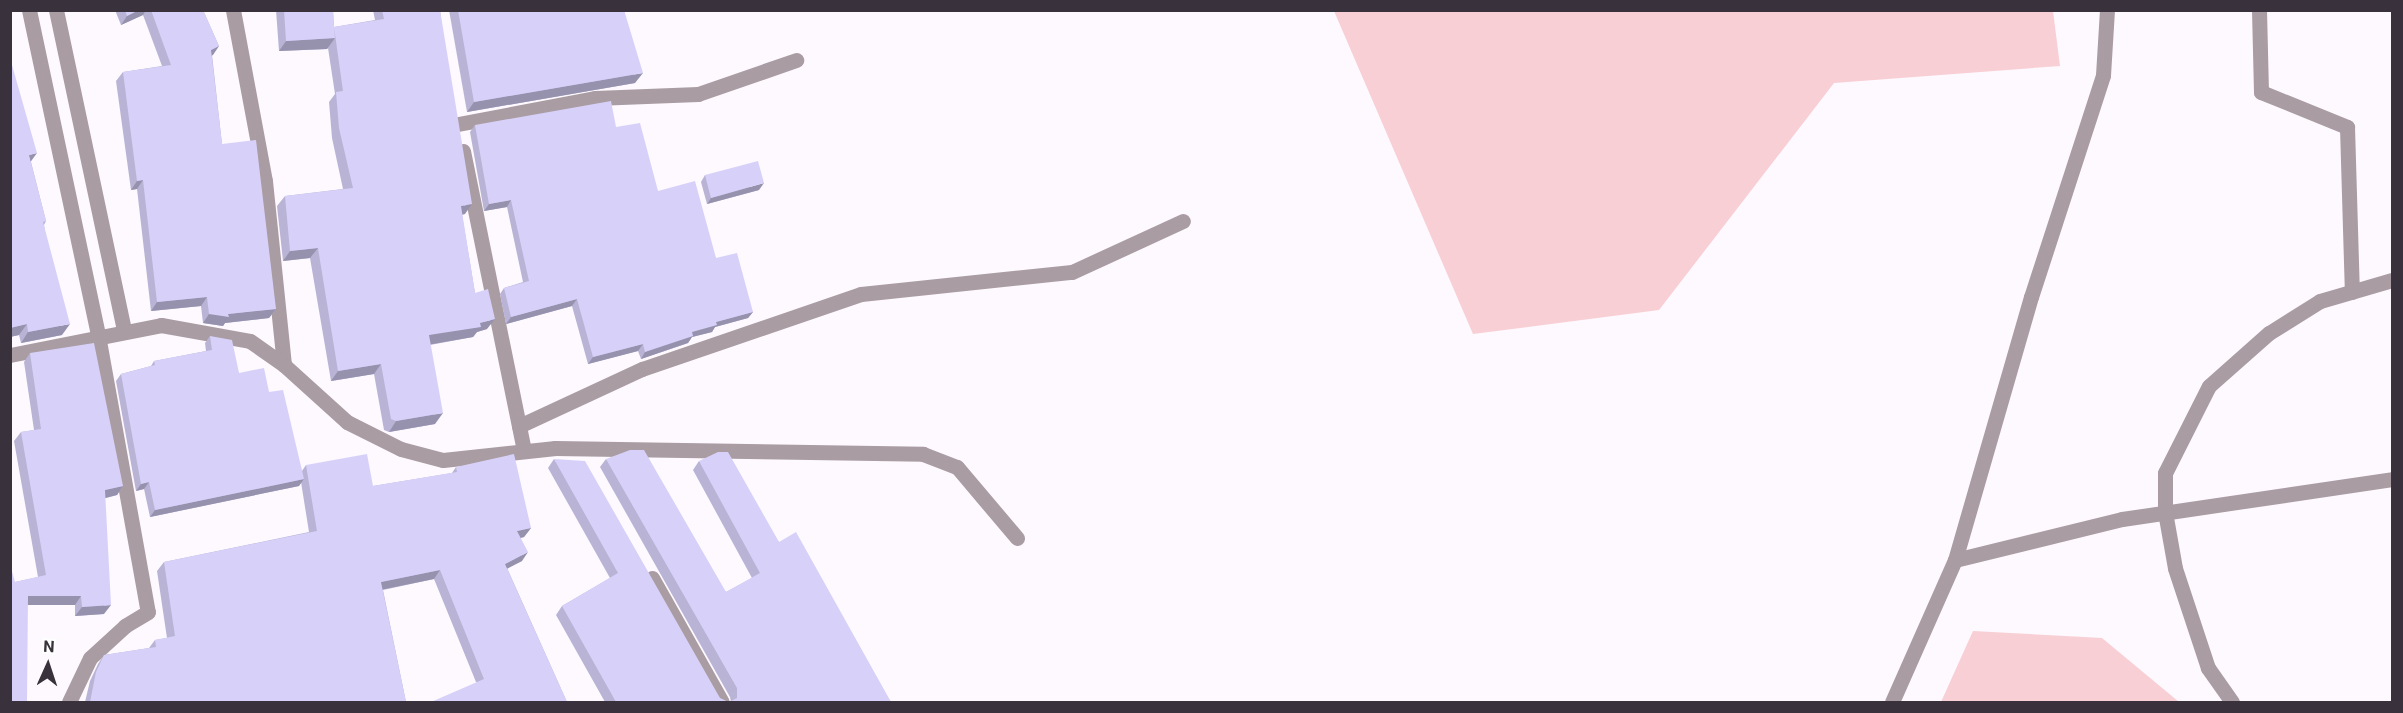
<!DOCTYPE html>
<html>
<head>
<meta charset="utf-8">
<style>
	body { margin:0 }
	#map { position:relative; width:2403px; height:713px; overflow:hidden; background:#fdf9fe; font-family:Roboto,sans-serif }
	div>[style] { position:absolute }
	.green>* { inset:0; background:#f8cfd4 }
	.minor>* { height:15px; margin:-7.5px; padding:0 7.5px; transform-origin:7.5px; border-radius:7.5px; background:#a99ca3 }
	.wall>* { inset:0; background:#b9b4d6 }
	.shaded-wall>* { inset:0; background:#9692ae }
	.building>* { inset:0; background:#d7d1f9 }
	span { translate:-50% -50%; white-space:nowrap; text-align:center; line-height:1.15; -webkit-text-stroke:5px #fff; paint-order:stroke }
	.frame { position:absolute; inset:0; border:12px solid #39313b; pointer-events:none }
	.north { position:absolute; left:18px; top:635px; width:60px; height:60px; -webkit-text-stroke:4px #fff; paint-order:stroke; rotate:3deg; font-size:16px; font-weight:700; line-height:24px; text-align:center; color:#39313b }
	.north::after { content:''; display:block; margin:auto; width:21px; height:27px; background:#39313b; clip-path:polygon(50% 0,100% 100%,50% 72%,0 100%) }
</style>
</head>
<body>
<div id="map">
	<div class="green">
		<i style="clip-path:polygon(1334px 11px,2053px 11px,2060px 66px,1834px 83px,1659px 310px,1473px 334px)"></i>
		<i style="clip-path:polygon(1973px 631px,2102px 638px,2179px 702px,1941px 702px)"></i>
	</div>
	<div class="minor">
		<i style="left:29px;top:10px;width:332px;rotate:78deg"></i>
		<i style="left:98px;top:335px;width:281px;rotate:79.8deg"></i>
		<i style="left:148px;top:612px;width:27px;rotate:149deg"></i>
		<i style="left:125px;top:626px;width:47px;rotate:137.6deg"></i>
		<i style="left:90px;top:658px;width:49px;rotate:115.5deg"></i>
		<i style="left:56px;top:10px;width:328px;rotate:78deg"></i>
		<i style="left:233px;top:10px;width:174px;rotate:79.4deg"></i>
		<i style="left:265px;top:181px;width:185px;rotate:84.1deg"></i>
		<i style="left:2259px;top:10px;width:82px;rotate:88.6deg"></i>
		<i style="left:2261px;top:92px;width:93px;rotate:22.1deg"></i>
		<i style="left:2347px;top:127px;width:165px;rotate:88.3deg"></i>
		<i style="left:458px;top:124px;width:139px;rotate:-10.7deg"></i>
		<i style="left:595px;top:98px;width:103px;rotate:-2.2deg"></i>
		<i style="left:698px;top:94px;width:104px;rotate:-19.1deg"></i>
		<i style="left:463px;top:151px;width:306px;rotate:78.5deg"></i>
		<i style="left:10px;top:355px;width:154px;rotate:-11.2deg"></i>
		<i style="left:161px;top:325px;width:90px;rotate:10.2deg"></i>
		<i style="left:250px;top:341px;width:42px;rotate:35.2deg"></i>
		<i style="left:284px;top:365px;width:85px;rotate:42.1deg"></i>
		<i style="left:347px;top:422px;width:60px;rotate:26.6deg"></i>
		<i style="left:401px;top:449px;width:43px;rotate:14.7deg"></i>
		<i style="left:443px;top:460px;width:113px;rotate:-6.1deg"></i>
		<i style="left:555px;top:448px;width:368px;rotate:0.9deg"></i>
		<i style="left:923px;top:454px;width:36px;rotate:21deg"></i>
		<i style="left:957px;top:467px;width:93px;rotate:49.8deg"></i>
		<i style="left:519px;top:426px;width:136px;rotate:-24.9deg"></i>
		<i style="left:642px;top:369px;width:231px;rotate:-18.9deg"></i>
		<i style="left:861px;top:294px;width:212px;rotate:-6deg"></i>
		<i style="left:1072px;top:272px;width:122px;rotate:-24.7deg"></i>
		<i style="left:1955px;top:560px;width:172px;rotate:-13.8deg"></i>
		<i style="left:2122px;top:519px;width:273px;rotate:-8.4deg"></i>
		<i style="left:652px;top:578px;width:142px;rotate:60.6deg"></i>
		<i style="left:1892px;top:702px;width:155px;rotate:-66.1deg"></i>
		<i style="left:1955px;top:560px;width:274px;rotate:-73.9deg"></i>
		<i style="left:2031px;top:297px;width:233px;rotate:-72deg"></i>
		<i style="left:2103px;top:75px;width:65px;rotate:-86.5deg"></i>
		<i style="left:2232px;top:702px;width:42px;rotate:-125.2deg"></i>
		<i style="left:2208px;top:668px;width:105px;rotate:-108.3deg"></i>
		<i style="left:2175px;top:568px;width:57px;rotate:-100.1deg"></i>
		<i style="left:2165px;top:512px;width:39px;rotate:-90deg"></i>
		<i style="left:2165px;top:473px;width:97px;rotate:-63.2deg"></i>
		<i style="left:2209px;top:386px;width:80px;rotate:-41.5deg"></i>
		<i style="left:2269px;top:333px;width:60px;rotate:-32.1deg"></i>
		<i style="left:2320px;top:301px;width:75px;rotate:-16.3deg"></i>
	</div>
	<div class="wall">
		<i style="clip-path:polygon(115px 10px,203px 10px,219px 46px,212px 55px,222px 144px,276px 309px,269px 318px,225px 323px,223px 326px,203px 323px,201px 306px,151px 311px,137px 189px,131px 190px,116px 81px,123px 72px,162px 66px,143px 15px,121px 25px)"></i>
		<i style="clip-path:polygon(276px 10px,333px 10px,334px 27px,375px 20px,373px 10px,440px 10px,465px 214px,462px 215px,475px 293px,487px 329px,477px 332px,473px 337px,430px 345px,435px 424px,389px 432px,384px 430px,374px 374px,331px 381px,310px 258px,283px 261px,277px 206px,285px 196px,343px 189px,332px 138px,329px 102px,335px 94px,328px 48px,327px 49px,279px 51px)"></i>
		<i style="clip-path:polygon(449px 10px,624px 10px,635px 83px,467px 112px)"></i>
		<i style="clip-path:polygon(10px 58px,31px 162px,46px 221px,44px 225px,62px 335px,21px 343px,19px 335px,10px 337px)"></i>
		<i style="clip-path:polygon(475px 125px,616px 127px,658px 191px,716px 258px,753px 312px,748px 318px,715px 327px,712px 332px,692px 337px,688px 343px,641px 359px,638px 351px,588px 364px,572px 306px,506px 324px,500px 294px,504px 288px,523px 282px,507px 207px,484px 211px,470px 132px)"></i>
		<i style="clip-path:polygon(705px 175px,759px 190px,707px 204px,701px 182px)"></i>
		<i style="clip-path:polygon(210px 336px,239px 373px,269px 392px,302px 471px,306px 465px,373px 486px,452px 473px,456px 467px,531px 528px,524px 537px,521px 538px,522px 561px,507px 568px,567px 702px,476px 682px,434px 579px,383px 590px,406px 702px,85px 702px,90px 681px,98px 664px,104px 655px,149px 648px,155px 640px,167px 638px,157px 571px,164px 562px,309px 532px,301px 482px,299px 486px,150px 517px,144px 489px,136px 491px,116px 381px,121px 374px,151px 366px,154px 361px,206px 351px,205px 343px)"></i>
		<i style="clip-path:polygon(30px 353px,123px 486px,117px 495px,105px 498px,104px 614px,75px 616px,75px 605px,15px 582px,38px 577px,14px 441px,21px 432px,34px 430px,24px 362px)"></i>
		<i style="clip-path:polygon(554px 459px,720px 698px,728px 702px,605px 702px,556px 615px,562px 606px,610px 578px,548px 468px)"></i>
		<i style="clip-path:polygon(606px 459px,726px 592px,752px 578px,693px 470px,699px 461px,779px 542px,891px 702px,731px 702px,730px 697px,600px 467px)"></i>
	</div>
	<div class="shaded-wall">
		<i style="clip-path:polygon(139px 10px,146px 10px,143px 15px,121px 25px,127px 16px)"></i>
		<i style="clip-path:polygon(335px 38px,327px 49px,279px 51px,286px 41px)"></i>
		<i style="clip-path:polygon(219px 46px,213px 55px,205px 59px,211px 50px)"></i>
		<i style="clip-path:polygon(643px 73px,635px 83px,467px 112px,474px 102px)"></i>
		<i style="clip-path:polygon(37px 153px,29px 164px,29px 155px)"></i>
		<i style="clip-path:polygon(143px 180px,137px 189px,131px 190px,137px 181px)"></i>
		<i style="clip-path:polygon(764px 183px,759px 190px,707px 204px,711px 198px)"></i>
		<i style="clip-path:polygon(511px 200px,507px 207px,484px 211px,489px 204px)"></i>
		<i style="clip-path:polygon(472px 204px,465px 214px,453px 216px,461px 206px)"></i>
		<i style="clip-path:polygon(318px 248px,310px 258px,283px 261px,290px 251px)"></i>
		<i style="clip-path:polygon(207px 297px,201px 306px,151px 311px,157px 302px)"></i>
		<i style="clip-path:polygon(577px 299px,572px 306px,506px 324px,511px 317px)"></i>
		<i style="clip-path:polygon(276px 309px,269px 318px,225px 323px,223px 326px,203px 323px,209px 314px,228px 314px)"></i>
		<i style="clip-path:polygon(753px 312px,748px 318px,715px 327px,712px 332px,692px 337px,688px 343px,641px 359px,645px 352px,692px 332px,716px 322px)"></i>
		<i style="clip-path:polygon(495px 319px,487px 329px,477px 332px,473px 337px,421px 346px,429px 335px)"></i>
		<i style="clip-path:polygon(27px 324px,19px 335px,10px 337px,10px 328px)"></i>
		<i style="clip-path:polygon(70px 324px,62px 335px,21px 343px,28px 332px)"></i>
		<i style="clip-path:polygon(643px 344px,638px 351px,588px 364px,593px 357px)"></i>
		<i style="clip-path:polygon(381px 364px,374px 374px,331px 381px,338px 371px)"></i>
		<i style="clip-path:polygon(443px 413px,435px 424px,389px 432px,396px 421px)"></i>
		<i style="clip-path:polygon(304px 479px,299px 486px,150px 517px,155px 510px)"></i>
		<i style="clip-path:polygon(149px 482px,144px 489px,136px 491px,141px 484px)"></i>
		<i style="clip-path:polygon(123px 486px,117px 495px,98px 500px,105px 490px)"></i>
		<i style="clip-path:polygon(531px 528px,524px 537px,511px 540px,517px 531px)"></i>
		<i style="clip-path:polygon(528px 552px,522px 561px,499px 573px,505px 564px)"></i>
		<i style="clip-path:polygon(440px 570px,434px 579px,375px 591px,381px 582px)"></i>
		<i style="clip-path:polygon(28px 596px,81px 596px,75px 605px,22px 605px)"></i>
		<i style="clip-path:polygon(111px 605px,104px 614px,75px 616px,82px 607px)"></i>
	</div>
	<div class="building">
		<i style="clip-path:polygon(125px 10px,139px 10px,127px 16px)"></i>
		<i style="clip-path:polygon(151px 10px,203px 10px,219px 46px,211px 50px,222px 144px,256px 140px,276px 309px,228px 314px,229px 317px,209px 314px,207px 297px,157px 302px,143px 180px,137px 181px,123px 72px,171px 65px)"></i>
		<i style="clip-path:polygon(284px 10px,333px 10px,334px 27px,384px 19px,382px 10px,440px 10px,472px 204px,461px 206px,475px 293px,488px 289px,495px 319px,480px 323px,481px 327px,429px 335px,443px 413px,396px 421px,391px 419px,381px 364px,338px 371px,318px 248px,290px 251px,285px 196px,353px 188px,339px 128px,336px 92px,343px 91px,334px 27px,335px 38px,286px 41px)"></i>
		<i style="clip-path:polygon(458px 10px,624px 10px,643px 73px,474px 102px)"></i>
		<i style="clip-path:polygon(10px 58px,37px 153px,29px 155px,46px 221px,43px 222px,70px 324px,28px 332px,27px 324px,10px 328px)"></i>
		<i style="clip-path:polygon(611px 101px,616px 127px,640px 123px,658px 191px,695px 181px,716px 258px,737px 253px,753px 312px,716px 322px,717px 325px,692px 332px,693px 336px,645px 352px,643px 344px,593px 357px,577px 299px,511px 317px,504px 288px,529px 281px,511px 200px,489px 204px,475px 125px)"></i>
		<i style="clip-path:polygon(758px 161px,764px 183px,711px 198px,705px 175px)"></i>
		<i style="clip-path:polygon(210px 336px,232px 340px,239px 373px,264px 368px,269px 392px,283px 390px,304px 479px,155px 510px,149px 482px,141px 484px,121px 374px,155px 365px,154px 361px,212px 350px)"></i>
		<i style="clip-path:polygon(94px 343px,123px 486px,105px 490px,111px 605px,82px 607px,81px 596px,28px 596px,27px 702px,10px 702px,10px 564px,15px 582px,46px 575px,21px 432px,41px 429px,30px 353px)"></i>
		<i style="clip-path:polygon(630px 450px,644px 450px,726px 592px,760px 573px,699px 461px,718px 452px,728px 452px,779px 542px,796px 532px,891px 702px,729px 702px,737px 698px,737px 688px,606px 459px)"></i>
		<i style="clip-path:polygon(367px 454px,373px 486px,457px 472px,456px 467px,514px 454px,531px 528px,517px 531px,528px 552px,505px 564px,567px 702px,431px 702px,484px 679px,440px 570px,381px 582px,406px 702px,90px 702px,96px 672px,104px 655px,156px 647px,155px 640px,175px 636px,164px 562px,317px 531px,306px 465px)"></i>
		<i style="clip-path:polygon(554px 459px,585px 461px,720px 698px,728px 702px,616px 702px,562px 606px,618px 573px)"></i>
	</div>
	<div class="frame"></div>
	<div class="north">N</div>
</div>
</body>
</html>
